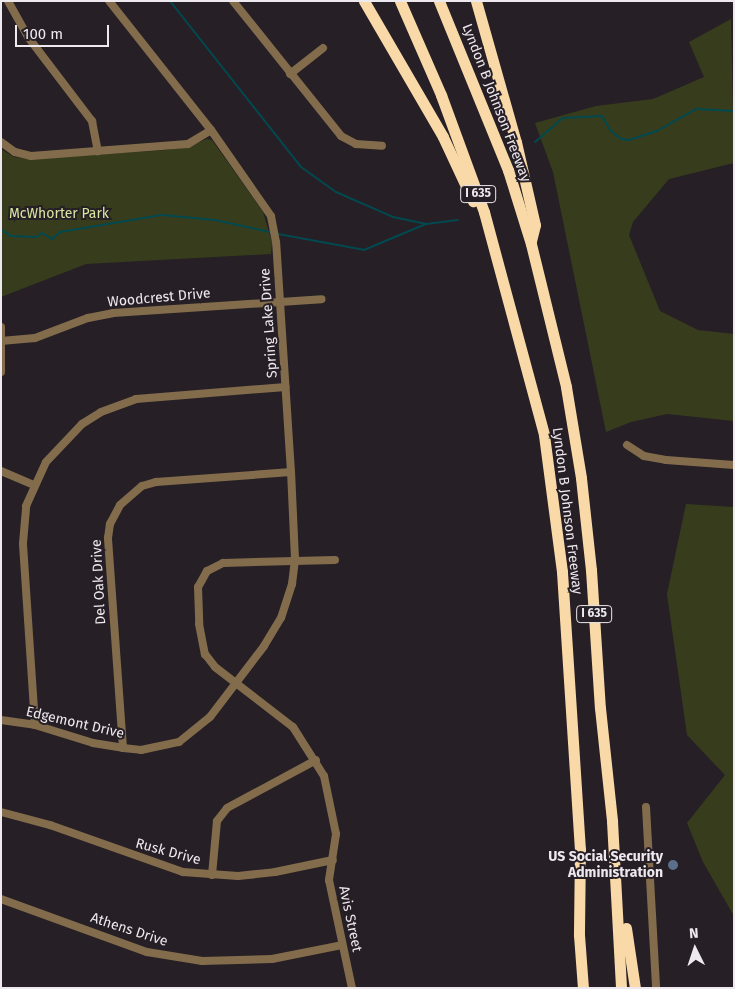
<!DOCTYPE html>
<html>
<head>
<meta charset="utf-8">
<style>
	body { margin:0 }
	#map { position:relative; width:735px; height:989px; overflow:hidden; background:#261f26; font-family:"Fira Sans",sans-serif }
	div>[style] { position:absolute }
	.green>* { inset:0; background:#373d1c }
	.stream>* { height:2px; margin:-1px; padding:0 1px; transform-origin:1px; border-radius:1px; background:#02494f }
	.minor>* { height:8px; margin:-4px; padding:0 4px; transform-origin:4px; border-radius:4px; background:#826c4b }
	.highway>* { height:11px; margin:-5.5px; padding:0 5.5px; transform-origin:5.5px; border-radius:5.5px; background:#fad9a8 }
	.dots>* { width:14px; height:14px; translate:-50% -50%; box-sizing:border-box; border:2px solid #261f26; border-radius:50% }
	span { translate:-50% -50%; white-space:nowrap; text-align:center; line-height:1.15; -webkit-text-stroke:4px #261f26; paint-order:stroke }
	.shield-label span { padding:1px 4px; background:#261f26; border:1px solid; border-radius:4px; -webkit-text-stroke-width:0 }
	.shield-label { font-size:12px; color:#eee9ee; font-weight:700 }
	.street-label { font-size:14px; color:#eee9ee }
	.park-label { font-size:14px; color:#d8e6a0 }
	.poi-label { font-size:14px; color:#eee9ee; font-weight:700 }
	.right { translate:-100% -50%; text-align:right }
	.frame { position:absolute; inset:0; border:2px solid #eee9ee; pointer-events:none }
	.north { position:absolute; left:670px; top:924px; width:50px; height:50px; -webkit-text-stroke:4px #261f26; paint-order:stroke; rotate:356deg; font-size:14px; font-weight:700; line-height:20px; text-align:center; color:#eee9ee }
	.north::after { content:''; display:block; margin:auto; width:18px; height:22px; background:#eee9ee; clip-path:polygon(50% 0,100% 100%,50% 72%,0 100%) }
	.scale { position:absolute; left:15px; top:25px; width:94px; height:22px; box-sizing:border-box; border:2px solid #eee9ee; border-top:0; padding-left:6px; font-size:15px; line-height:18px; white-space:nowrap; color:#eee9ee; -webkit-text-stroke:4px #261f26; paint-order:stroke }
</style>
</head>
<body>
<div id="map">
	<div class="green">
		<i style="clip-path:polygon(731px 19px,734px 163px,669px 179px,633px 222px,629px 235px,660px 311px,698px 330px,734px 334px,734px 421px,667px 414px,631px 422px,606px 432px,553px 172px,535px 123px,596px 106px,653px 99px,704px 77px,689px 42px)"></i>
		<i style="clip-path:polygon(207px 139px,212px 140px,263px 212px,272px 242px,271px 254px,86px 264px,1px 297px,1px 149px,14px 157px,30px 159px,167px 150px,187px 147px)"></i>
		<i style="clip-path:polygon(686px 504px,734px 507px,734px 916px,703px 862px,687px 823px,725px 775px,687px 735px,667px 594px)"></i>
	</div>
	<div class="stream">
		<i style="left:170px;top:1px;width:211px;rotate:51.7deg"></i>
		<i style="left:301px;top:167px;width:43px;rotate:35.5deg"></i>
		<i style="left:336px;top:192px;width:62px;rotate:23.7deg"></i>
		<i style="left:393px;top:217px;width:34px;rotate:12deg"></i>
		<i style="left:426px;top:224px;width:32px;rotate:-7deg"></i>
		<i style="left:535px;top:142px;width:37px;rotate:-41deg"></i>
		<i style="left:563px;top:118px;width:39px;rotate:-3deg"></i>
		<i style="left:602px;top:116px;width:16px;rotate:60deg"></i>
		<i style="left:610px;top:130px;width:14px;rotate:39deg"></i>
		<i style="left:621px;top:139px;width:8px;rotate:7deg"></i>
		<i style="left:629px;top:140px;width:29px;rotate:-18deg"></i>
		<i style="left:657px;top:131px;width:45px;rotate:-29.4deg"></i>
		<i style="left:696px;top:109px;width:38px;rotate:3deg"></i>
		<i style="left:1px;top:230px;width:12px;rotate:31deg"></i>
		<i style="left:11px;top:236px;width:26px;rotate:2deg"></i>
		<i style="left:37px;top:237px;width:6px;rotate:-39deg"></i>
		<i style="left:42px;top:233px;width:12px;rotate:31deg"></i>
		<i style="left:52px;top:239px;width:11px;rotate:-41deg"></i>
		<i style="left:60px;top:232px;width:103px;rotate:-9.5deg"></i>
		<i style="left:162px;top:215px;width:53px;rotate:5.4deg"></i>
		<i style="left:215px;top:220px;width:56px;rotate:12.3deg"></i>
		<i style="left:278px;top:234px;width:87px;rotate:10.5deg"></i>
		<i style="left:364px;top:250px;width:67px;rotate:-22.8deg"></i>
	</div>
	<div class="minor">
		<i style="left:8px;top:1px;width:41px;rotate:60.9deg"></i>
		<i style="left:28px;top:37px;width:106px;rotate:52.7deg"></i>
		<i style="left:92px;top:121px;width:31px;rotate:79deg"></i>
		<i style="left:233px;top:1px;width:173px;rotate:51.3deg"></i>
		<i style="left:341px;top:136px;width:17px;rotate:28deg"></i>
		<i style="left:356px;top:144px;width:26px;rotate:4deg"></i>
		<i style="left:290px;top:74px;width:42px;rotate:-38.2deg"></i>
		<i style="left:1px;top:142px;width:17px;rotate:36deg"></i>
		<i style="left:15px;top:152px;width:16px;rotate:14deg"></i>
		<i style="left:31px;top:156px;width:157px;rotate:-4.4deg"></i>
		<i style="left:188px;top:144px;width:27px;rotate:-31deg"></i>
		<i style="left:1px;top:327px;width:45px;rotate:90deg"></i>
		<i style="left:1px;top:341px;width:34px;rotate:-5deg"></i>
		<i style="left:35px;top:338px;width:57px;rotate:-20.7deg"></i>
		<i style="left:88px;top:318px;width:25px;rotate:-11deg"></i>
		<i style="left:113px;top:313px;width:209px;rotate:-3.8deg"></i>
		<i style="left:627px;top:445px;width:20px;rotate:33deg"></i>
		<i style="left:644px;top:456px;width:22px;rotate:10deg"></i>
		<i style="left:666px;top:460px;width:68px;rotate:4.2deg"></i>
		<i style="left:1px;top:471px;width:36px;rotate:23deg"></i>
		<i style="left:335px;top:560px;width:112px;rotate:178.5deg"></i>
		<i style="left:223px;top:563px;width:18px;rotate:153deg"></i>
		<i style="left:207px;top:571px;width:18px;rotate:119deg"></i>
		<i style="left:198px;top:587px;width:37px;rotate:88deg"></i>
		<i style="left:199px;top:624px;width:31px;rotate:79deg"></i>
		<i style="left:205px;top:654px;width:16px;rotate:52deg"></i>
		<i style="left:215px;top:667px;width:98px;rotate:37.6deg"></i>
		<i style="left:293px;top:727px;width:58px;rotate:57.7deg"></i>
		<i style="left:324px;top:776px;width:59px;rotate:78.3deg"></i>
		<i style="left:336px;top:834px;width:47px;rotate:98.7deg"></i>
		<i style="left:329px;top:880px;width:110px;rotate:78deg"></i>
		<i style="left:1px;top:720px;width:34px;rotate:8deg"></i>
		<i style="left:35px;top:725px;width:61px;rotate:17.2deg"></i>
		<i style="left:93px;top:743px;width:30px;rotate:9deg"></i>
		<i style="left:123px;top:748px;width:18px;rotate:6deg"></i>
		<i style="left:141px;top:750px;width:39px;rotate:-12deg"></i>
		<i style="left:179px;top:742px;width:40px;rotate:-39deg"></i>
		<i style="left:210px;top:717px;width:89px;rotate:-52.7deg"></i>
		<i style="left:264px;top:646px;width:33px;rotate:-59deg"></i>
		<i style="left:281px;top:618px;width:36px;rotate:-72deg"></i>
		<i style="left:292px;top:584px;width:25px;rotate:-83deg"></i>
		<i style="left:295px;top:559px;width:87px;rotate:-92.6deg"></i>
		<i style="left:291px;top:472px;width:230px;rotate:-93.7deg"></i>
		<i style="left:276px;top:242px;width:26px;rotate:-101deg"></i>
		<i style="left:271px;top:216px;width:105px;rotate:-124.9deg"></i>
		<i style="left:211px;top:130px;width:164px;rotate:-128.3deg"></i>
		<i style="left:35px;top:725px;width:182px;rotate:-93.8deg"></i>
		<i style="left:23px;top:543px;width:37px;rotate:-85deg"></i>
		<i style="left:26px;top:506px;width:48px;rotate:-65.6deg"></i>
		<i style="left:46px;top:462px;width:52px;rotate:-46.5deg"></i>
		<i style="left:82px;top:424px;width:22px;rotate:-32deg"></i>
		<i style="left:101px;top:412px;width:37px;rotate:-20deg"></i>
		<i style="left:136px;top:399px;width:150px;rotate:-4.6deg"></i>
		<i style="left:123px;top:748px;width:211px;rotate:-94.1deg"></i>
		<i style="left:108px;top:538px;width:14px;rotate:-82deg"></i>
		<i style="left:110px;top:524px;width:21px;rotate:-62deg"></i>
		<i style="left:120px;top:505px;width:29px;rotate:-41deg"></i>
		<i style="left:142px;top:486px;width:15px;rotate:-16deg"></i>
		<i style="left:156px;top:482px;width:135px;rotate:-4.2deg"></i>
		<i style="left:646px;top:807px;width:181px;rotate:86.8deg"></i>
		<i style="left:1px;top:812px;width:51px;rotate:14.9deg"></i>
		<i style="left:50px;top:825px;width:141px;rotate:19.5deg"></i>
		<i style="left:183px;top:872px;width:55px;rotate:4.2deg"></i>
		<i style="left:238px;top:876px;width:37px;rotate:-6deg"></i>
		<i style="left:275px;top:872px;width:59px;rotate:-11.7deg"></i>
		<i style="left:212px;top:875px;width:54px;rotate:-84.7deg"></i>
		<i style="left:217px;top:821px;width:16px;rotate:-52deg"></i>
		<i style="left:227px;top:808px;width:101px;rotate:-28.3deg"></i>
		<i style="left:1px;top:899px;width:155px;rotate:20deg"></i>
		<i style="left:147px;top:952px;width:56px;rotate:9.3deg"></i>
		<i style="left:202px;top:961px;width:70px;rotate:-1.6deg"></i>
		<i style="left:272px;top:959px;width:71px;rotate:-11.3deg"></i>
	</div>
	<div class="highway">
		<i style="left:364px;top:1px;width:157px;rotate:59.8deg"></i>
		<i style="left:443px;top:137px;width:71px;rotate:64.9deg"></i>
		<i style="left:400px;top:1px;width:103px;rotate:66.4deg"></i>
		<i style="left:441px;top:95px;width:125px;rotate:69.8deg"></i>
		<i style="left:484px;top:212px;width:231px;rotate:74.9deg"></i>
		<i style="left:544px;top:435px;width:138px;rotate:82.5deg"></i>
		<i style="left:562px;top:572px;width:278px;rotate:86.3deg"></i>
		<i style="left:580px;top:849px;width:86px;rotate:90.7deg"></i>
		<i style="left:579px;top:935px;width:53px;rotate:85.7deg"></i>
		<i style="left:439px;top:1px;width:183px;rotate:67.8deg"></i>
		<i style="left:508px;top:170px;width:77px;rotate:72.7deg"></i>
		<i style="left:531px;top:244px;width:147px;rotate:76.2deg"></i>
		<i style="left:566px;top:387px;width:92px;rotate:80.6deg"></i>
		<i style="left:581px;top:478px;width:93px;rotate:83.8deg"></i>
		<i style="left:591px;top:570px;width:138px;rotate:86.3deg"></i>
		<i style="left:600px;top:708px;width:114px;rotate:83.9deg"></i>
		<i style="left:612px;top:821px;width:167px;rotate:86.9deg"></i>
		<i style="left:476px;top:1px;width:147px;rotate:74.2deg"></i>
		<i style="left:516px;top:142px;width:85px;rotate:77.1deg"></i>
		<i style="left:535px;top:225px;width:16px;rotate:104deg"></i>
		<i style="left:626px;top:928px;width:61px;rotate:81.5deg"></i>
	</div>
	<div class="dots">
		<i style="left:673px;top:865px;background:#5c6f8a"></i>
	</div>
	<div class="shield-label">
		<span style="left:478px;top:194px">I 635</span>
		<span style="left:594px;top:614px">I 635</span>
	</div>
	<div class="street-label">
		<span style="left:496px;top:103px;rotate:69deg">Lyndon B Johnson Freeway</span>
		<span style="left:159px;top:298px;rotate:-5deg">Woodcrest Drive</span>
		<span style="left:269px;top:323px;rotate:-94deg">Spring Lake Drive</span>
		<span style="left:567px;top:511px;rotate:83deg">Lyndon B Johnson Freeway</span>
		<span style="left:99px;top:582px;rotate:-93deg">Del Oak Drive</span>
		<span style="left:75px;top:723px;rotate:13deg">Edgemont Drive</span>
		<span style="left:168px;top:852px;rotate:15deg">Rusk Drive</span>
		<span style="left:350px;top:919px;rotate:78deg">Avis Street</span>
		<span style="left:129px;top:930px;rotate:18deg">Athens Drive</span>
	</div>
	<div class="park-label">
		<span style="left:59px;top:214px">McWhorter Park</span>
	</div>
	<div class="poi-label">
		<span class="right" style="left:663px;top:865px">US Social Security<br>Administration</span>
	</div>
	<div class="frame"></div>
	<div class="north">N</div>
	<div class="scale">100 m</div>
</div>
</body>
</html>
